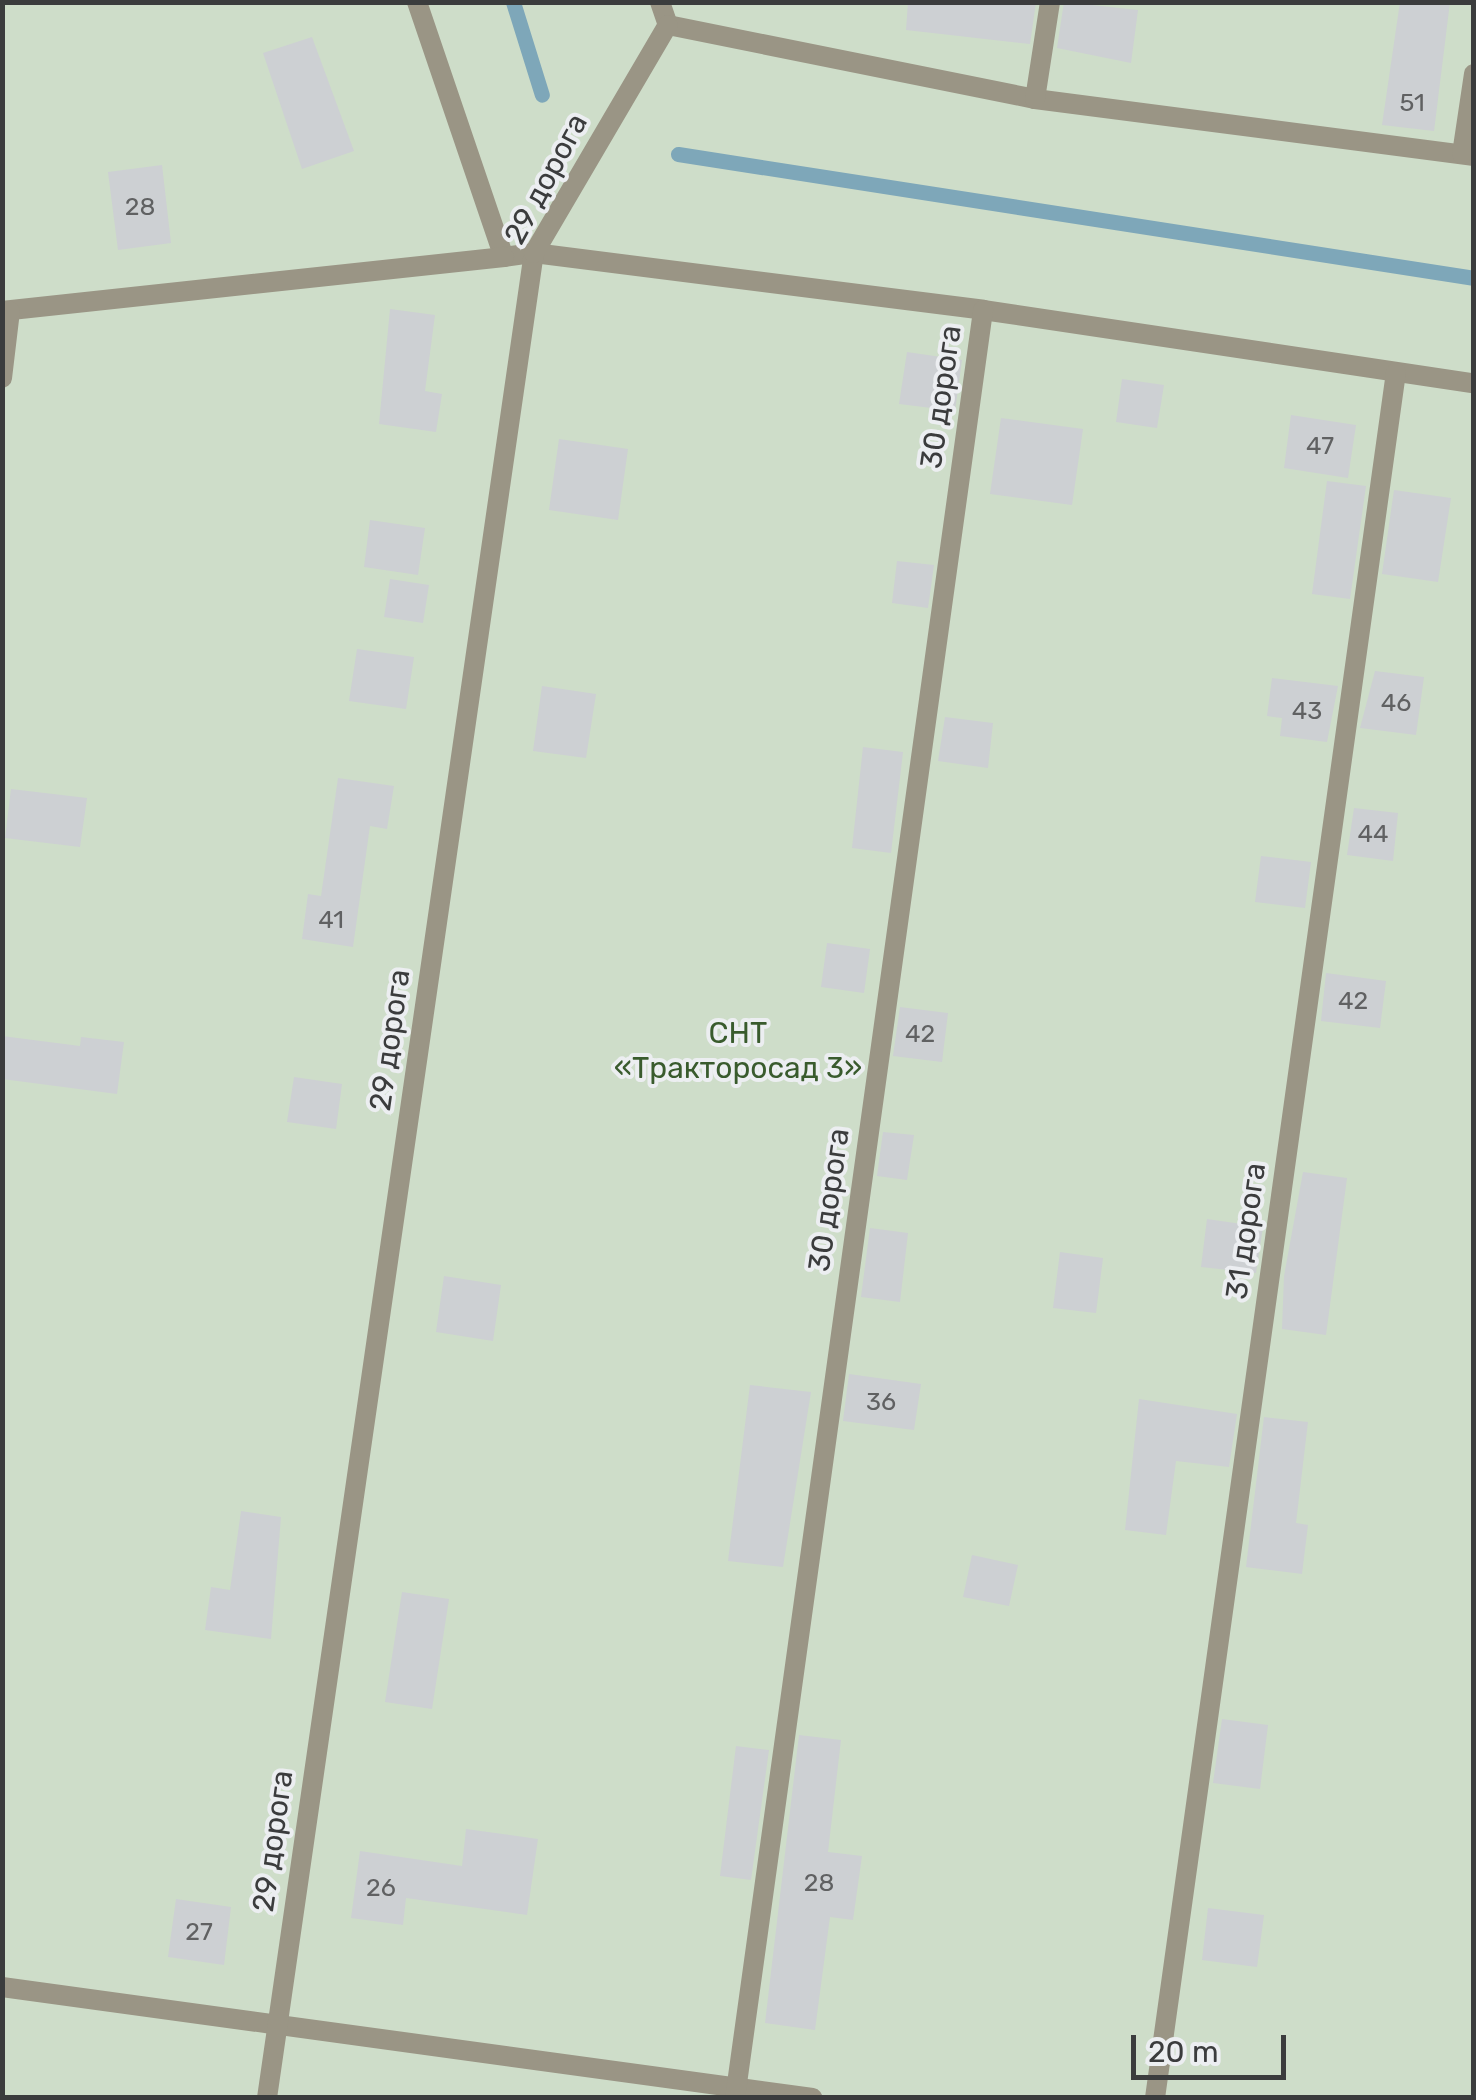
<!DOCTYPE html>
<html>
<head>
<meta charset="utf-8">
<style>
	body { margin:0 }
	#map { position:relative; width:1476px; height:2100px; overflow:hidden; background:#eceef1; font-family:Rubik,sans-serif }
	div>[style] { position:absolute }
	.green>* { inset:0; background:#ceddc9 }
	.stream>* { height:15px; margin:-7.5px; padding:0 7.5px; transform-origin:7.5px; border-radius:7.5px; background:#7ea7b9 }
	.building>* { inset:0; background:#cdd0d3 }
	.street>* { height:20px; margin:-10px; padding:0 10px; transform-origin:10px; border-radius:10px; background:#9a9585 }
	span { translate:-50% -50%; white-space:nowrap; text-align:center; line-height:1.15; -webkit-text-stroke:8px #eceef1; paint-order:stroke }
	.number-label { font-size:25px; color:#606162 }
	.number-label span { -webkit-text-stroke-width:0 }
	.street-label { font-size:30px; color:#3b3c3d }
	.park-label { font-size:30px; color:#395b2d }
	.frame { position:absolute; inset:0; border:5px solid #3b3c3d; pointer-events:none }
	.scale { position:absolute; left:1131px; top:2035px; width:155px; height:45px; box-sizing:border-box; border:5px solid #3b3c3d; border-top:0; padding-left:12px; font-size:30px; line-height:35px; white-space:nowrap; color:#3b3c3d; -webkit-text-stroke:8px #eceef1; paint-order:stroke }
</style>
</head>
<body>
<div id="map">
	<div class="green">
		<i style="clip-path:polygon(3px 3px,1473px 3px,1473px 2097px,3px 2097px)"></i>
	</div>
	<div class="stream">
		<i style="left:513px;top:2px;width:97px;rotate:72.7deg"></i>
		<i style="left:678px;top:154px;width:806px;rotate:8.85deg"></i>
	</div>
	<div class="building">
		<i style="clip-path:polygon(908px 2px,1036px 2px,1030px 44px,906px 30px)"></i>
		<i style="clip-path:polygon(1064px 2px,1138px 10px,1131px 63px,1057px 48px)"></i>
		<i style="clip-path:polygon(1400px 2px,1450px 2px,1434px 131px,1382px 125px)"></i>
		<i style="clip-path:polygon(312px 37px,354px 151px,302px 169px,263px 53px)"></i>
		<i style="clip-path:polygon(162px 165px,171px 243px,118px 250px,108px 172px)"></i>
		<i style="clip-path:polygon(390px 309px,435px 315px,425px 391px,442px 394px,436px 432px,379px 424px)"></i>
		<i style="clip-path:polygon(907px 352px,962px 360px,955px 411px,899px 404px)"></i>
		<i style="clip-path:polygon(1122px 379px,1164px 385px,1157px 428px,1116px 422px)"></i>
		<i style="clip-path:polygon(1291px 415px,1356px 425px,1348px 478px,1284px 468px)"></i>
		<i style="clip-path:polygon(1001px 418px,1083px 429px,1072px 505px,990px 494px)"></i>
		<i style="clip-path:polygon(559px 439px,628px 449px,618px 520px,549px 510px)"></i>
		<i style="clip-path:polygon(1327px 481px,1366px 486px,1350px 599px,1312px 594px)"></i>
		<i style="clip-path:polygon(1394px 490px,1451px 498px,1438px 582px,1382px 574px)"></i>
		<i style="clip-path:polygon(370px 520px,425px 528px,418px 575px,364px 567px)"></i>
		<i style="clip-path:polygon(897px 561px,934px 565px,928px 608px,892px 603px)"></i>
		<i style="clip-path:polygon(390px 579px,429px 585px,423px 623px,384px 617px)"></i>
		<i style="clip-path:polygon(357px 649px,414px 657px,406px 709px,349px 701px)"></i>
		<i style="clip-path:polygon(1375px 671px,1424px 677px,1416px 735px,1360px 728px)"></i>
		<i style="clip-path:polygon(1272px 678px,1338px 686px,1327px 742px,1280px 736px,1282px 718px,1267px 716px)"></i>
		<i style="clip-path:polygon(542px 686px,596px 694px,586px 758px,533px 751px)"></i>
		<i style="clip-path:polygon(945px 717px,993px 723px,988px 768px,938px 761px)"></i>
		<i style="clip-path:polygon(863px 747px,903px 752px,891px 853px,852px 848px)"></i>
		<i style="clip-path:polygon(338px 778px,394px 786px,387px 829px,370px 826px,353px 947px,302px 939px,308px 894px,321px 896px)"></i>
		<i style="clip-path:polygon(11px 789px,87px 798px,80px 847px,5px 838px)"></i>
		<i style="clip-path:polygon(1354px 808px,1398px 813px,1393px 861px,1347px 855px)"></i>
		<i style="clip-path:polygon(1261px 856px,1311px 862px,1305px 908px,1255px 902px)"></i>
		<i style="clip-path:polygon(827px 943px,870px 949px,864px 993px,821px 987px)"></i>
		<i style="clip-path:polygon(1326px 973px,1386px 981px,1380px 1028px,1321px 1021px)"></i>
		<i style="clip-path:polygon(900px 1007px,948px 1013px,942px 1062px,893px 1056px)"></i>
		<i style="clip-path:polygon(2px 1036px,80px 1046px,81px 1037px,124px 1042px,117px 1094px,2px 1079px)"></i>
		<i style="clip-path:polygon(294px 1077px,342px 1084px,336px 1129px,287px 1122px)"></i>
		<i style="clip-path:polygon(883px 1132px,914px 1135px,907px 1180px,877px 1176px)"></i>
		<i style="clip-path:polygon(1303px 1172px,1347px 1178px,1326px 1335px,1282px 1329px,1284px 1276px)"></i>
		<i style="clip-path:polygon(1207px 1219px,1263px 1227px,1256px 1273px,1201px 1267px)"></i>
		<i style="clip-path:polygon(870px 1228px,908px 1233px,900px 1302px,861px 1297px)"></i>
		<i style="clip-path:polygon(1060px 1252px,1103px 1258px,1096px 1313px,1053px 1308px)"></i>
		<i style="clip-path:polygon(444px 1276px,501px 1285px,493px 1341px,436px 1332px)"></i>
		<i style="clip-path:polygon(849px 1374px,921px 1384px,914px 1430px,843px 1421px)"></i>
		<i style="clip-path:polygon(750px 1385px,811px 1392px,783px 1567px,728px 1561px)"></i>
		<i style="clip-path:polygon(1139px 1399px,1237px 1414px,1229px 1467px,1176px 1461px,1166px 1535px,1125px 1530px)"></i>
		<i style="clip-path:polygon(1264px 1417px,1308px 1422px,1296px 1523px,1308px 1525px,1302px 1574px,1246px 1567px)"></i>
		<i style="clip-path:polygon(241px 1511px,281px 1517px,271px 1639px,205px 1630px,211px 1587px,230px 1590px)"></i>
		<i style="clip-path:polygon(972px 1555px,1018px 1565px,1009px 1606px,963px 1597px)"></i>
		<i style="clip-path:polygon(402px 1592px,449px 1599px,432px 1709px,385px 1702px)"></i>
		<i style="clip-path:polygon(1222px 1719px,1268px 1725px,1260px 1789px,1213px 1783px)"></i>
		<i style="clip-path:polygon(799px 1735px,841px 1740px,828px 1852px,862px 1856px,853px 1920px,830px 1917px,815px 2030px,765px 2023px)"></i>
		<i style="clip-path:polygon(736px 1746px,769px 1750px,751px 1880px,720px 1876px)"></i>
		<i style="clip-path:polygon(466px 1829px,538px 1839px,527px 1915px,406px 1898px,403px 1925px,351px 1918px,360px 1851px,462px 1866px)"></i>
		<i style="clip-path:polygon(176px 1899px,231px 1907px,224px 1965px,168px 1957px)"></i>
		<i style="clip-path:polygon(1208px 1908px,1264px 1915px,1257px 1967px,1202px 1960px)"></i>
	</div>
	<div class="street">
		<i style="left:417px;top:2px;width:269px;rotate:71.2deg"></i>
		<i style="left:504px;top:257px;width:30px;rotate:-8deg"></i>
		<i style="left:534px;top:253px;width:453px;rotate:7.2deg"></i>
		<i style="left:983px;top:310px;width:496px;rotate:8.5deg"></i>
		<i style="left:660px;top:2px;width:24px;rotate:71deg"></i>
		<i style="left:668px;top:25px;width:374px;rotate:11.4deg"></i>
		<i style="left:1035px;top:99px;width:443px;rotate:7.4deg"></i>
		<i style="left:1035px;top:99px;width:98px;rotate:-81.2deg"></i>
		<i style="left:1462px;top:154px;width:81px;rotate:-81.5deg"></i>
		<i style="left:2px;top:311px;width:505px;rotate:-6.14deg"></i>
		<i style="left:2px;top:378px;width:67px;rotate:-83.2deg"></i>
		<i style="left:2px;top:1987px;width:818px;rotate:7.8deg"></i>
		<i style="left:267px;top:2098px;width:1864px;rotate:-81.77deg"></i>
		<i style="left:534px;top:253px;width:264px;rotate:-59.6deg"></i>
		<i style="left:735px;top:2098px;width:1805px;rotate:-82.1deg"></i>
		<i style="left:1155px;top:2098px;width:1742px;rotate:-82.05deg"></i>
	</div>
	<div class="number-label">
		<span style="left:1412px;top:103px">51</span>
		<span style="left:140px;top:207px">28</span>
		<span style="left:1320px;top:446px">47</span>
		<span style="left:1396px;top:703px">46</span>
		<span style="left:1307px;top:711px">43</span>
		<span style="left:1373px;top:834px">44</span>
		<span style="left:331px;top:920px">41</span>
		<span style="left:1353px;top:1001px">42</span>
		<span style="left:920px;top:1034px">42</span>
		<span style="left:881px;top:1402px">36</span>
		<span style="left:819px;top:1883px">28</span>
		<span style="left:381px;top:1888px">26</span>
		<span style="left:199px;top:1932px">27</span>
	</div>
	<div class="street-label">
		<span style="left:546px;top:179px;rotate:-62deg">29 дорога</span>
		<span style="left:941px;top:397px;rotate:-82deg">30 дорога</span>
		<span style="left:390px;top:1040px;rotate:-82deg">29 дорога</span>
		<span style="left:829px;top:1200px;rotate:-82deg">30 дорога</span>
		<span style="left:1246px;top:1231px;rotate:-82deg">31 дорога</span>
		<span style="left:273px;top:1841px;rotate:-82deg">29 дорога</span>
	</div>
	<div class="park-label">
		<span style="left:738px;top:1050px">СНТ<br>«Тракторосад 3»</span>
	</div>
	<div class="frame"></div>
	<div class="scale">20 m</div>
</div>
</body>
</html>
